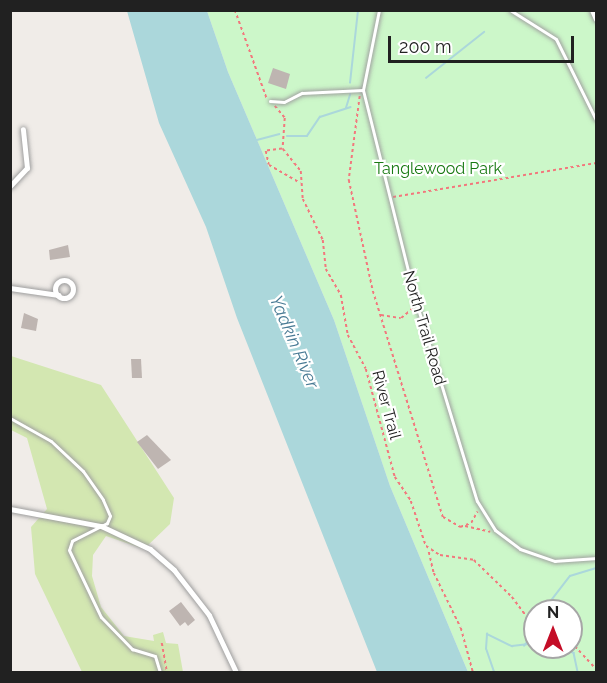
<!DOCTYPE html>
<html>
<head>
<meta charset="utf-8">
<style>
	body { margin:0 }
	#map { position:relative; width:607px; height:683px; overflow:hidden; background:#f0ece8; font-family:Raleway,sans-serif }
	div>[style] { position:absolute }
	.grass>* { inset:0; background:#d3e7b1 }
	.park>* { inset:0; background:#ccf7c9 }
	.water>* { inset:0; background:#abd7db }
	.stream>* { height:1.5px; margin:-0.75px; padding:0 0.75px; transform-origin:0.75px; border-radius:0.75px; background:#abd7db }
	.building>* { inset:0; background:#beb5b1 }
	.path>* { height:1.5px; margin-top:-0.75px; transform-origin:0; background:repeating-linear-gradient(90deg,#f2787d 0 3px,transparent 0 6px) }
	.roads { filter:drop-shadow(0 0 2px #9e9e9e) drop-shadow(0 0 2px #9e9e9e) }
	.service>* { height:3px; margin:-1.5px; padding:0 1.5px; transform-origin:1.5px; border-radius:1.5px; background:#fff }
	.minor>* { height:5px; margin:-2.5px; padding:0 2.5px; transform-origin:2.5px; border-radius:2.5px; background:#fff }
	.minor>.ring { margin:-2.5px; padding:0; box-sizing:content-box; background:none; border:5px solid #fff; border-radius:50% }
	span { translate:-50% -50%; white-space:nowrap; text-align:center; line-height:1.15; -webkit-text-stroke:4.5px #fff; paint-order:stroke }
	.park-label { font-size:16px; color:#197a13 }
	.street-label { font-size:16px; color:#212121 }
	.water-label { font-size:18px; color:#487a94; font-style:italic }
	.frame { position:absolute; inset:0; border:12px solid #212121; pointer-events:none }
	.north { position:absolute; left:523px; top:599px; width:60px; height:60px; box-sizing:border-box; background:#fff; border:2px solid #a6a6a6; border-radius:50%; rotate:0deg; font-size:16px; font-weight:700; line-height:24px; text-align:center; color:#212121 }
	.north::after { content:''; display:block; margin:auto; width:21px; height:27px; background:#c40d27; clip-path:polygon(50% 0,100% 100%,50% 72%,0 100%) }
	.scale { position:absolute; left:388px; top:36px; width:186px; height:27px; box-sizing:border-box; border:3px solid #212121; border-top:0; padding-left:8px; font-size:18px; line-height:21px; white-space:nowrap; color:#212121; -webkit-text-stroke:4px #fff; paint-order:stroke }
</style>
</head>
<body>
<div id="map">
	<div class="grass">
		<i style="clip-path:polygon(11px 356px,101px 385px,174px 498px,170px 524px,144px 549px,106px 536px,93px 555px,92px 576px,101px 607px,124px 636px,154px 641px,153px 635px,163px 632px,166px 643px,178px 644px,183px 672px,82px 672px,35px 574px,31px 527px,47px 509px,27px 438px,11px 430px)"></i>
	</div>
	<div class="park">
		<i style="clip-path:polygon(evenodd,207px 11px,596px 11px,596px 672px,468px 672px,390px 486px,334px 320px,228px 72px,207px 11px,535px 611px,571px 611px,571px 647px,535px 647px,535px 611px)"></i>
	</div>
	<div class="water">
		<i style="clip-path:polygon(127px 11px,207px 11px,228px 72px,334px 320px,390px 486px,468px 672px,377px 672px,237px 318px,206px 227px,159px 123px)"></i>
	</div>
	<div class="stream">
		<i style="left:426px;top:78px;width:74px;rotate:-38.4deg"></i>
		<i style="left:350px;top:83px;width:73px;rotate:-83.7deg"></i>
		<i style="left:346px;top:108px;width:14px;rotate:-73deg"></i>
		<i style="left:287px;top:136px;width:20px"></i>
		<i style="left:307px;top:136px;width:23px;rotate:-56deg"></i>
		<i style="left:320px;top:117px;width:32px;rotate:-18deg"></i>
		<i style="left:257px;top:140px;width:23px;rotate:-15deg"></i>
		<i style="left:543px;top:611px;width:44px;rotate:-52.4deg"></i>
		<i style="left:570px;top:576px;width:27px;rotate:-17deg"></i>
		<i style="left:524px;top:646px;width:18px;rotate:-52deg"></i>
		<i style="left:560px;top:647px;width:15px;rotate:23deg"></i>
		<i style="left:574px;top:653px;width:19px;rotate:78deg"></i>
		<i style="left:494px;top:672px;width:24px;rotate:-109deg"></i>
		<i style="left:486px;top:649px;width:15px;rotate:-86deg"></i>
		<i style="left:487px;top:634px;width:28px;rotate:26deg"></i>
		<i style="left:512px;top:646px;width:23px;rotate:-7deg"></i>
	</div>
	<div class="building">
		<i style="clip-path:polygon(273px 68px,290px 74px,286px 89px,268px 83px)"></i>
		<i style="clip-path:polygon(68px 245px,70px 257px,50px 260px,49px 250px)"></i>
		<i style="clip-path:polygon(24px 313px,38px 319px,36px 331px,21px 328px)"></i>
		<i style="clip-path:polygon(131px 359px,141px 359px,142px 378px,132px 378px)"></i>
		<i style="clip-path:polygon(147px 435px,171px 460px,158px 469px,137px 442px)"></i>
		<i style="clip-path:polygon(181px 602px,195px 620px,188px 626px,185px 622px,180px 626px,169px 611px)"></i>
	</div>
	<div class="path">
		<i style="left:235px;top:10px;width:95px;rotate:70.2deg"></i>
		<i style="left:360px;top:96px;width:85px;rotate:97.5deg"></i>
		<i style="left:349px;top:180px;width:114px;rotate:77.8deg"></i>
		<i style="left:373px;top:291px;width:237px;rotate:72.8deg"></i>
		<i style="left:443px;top:517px;width:20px;rotate:30deg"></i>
		<i style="left:460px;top:527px;width:12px;rotate:-20deg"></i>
		<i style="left:471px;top:523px;width:13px;rotate:-61deg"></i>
		<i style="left:275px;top:106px;width:16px;rotate:50deg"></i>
		<i style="left:285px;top:118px;width:31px;rotate:94deg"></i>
		<i style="left:283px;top:149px;width:28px;rotate:51deg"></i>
		<i style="left:301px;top:171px;width:28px;rotate:86deg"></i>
		<i style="left:303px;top:199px;width:46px;rotate:64deg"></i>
		<i style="left:323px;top:240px;width:29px;rotate:84deg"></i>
		<i style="left:326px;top:269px;width:30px;rotate:60deg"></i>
		<i style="left:341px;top:295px;width:41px;rotate:80.1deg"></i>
		<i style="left:348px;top:335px;width:38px;rotate:62deg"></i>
		<i style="left:366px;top:369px;width:112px;rotate:75deg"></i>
		<i style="left:395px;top:477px;width:29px;rotate:56deg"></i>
		<i style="left:411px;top:501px;width:47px;rotate:71.6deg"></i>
		<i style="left:426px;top:546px;width:17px;rotate:33deg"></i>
		<i style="left:440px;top:555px;width:34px;rotate:8deg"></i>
		<i style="left:474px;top:560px;width:53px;rotate:44.2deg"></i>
		<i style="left:512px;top:597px;width:39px;rotate:53deg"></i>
		<i style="left:282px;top:149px;width:16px;rotate:173deg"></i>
		<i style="left:266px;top:151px;width:14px;rotate:78deg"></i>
		<i style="left:269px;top:165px;width:36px;rotate:30deg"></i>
		<i style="left:393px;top:197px;width:206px;rotate:-9.5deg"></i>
		<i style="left:381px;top:315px;width:20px;rotate:9deg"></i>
		<i style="left:401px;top:318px;width:16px;rotate:-40deg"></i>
		<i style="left:465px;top:526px;width:26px;rotate:13deg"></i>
		<i style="left:429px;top:552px;width:22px;rotate:77deg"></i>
		<i style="left:434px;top:573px;width:61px;rotate:63.9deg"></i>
		<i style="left:461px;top:628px;width:46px;rotate:74.7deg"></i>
		<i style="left:571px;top:642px;width:37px;rotate:47deg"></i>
		<i style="left:162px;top:643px;width:29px;rotate:80deg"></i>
	</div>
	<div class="roads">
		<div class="service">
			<i style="left:379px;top:10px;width:82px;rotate:101.3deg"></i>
			<i style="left:363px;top:90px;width:219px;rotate:76deg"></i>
			<i style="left:416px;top:302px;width:208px;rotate:73deg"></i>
			<i style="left:477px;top:501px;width:34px;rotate:58deg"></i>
			<i style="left:495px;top:530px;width:31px;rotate:37deg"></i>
			<i style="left:520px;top:549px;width:37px;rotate:19deg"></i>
			<i style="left:555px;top:561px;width:41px;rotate:-4.2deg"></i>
			<i style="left:510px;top:10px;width:54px;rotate:32.2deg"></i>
			<i style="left:556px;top:39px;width:90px;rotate:63.7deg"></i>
			<i style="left:270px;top:101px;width:14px;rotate:4deg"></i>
			<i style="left:284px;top:102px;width:20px;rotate:-27deg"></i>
			<i style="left:302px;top:93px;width:61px;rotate:-2.8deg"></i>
			<i style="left:10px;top:418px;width:47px;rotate:29.3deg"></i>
			<i style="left:51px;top:441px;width:44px;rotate:43.2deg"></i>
			<i style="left:83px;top:471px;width:35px;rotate:55deg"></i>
			<i style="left:103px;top:500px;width:17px;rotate:66deg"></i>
			<i style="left:110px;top:516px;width:8px;rotate:113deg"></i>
			<i style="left:107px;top:523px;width:39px;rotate:153deg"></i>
			<i style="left:72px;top:541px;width:9px;rotate:108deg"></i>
			<i style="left:69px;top:550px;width:74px;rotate:64.5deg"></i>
			<i style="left:101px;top:617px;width:45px;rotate:45.9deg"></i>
			<i style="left:132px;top:649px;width:24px;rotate:17deg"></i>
			<i style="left:155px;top:656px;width:17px;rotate:73deg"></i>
		</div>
		<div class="minor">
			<i style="left:592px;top:10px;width:10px;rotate:66deg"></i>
			<i style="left:10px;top:186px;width:25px;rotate:-47deg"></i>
			<i style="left:27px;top:168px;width:39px;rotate:-96deg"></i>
			<i class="ring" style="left:55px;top:280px;width:13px;height:13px"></i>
			<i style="left:10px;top:288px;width:49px;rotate:8.3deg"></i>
			<i style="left:10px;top:509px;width:93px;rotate:10.6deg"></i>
			<i style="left:101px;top:526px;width:54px;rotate:25.1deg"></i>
			<i style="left:150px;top:549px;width:32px;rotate:41deg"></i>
			<i style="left:174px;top:570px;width:57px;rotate:52.1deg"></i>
			<i style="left:209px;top:615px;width:63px;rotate:64.7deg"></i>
		</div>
	</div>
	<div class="park-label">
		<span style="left:438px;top:169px">Tanglewood Park</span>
	</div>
	<div class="street-label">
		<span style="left:424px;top:328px;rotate:74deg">North Trail Road</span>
		<span style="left:386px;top:405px;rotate:75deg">River Trail</span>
	</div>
	<div class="water-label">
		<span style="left:294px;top:342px;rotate:67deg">Yadkin River</span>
	</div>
	<div class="frame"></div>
	<div class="north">N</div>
	<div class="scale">200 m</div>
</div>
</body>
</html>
